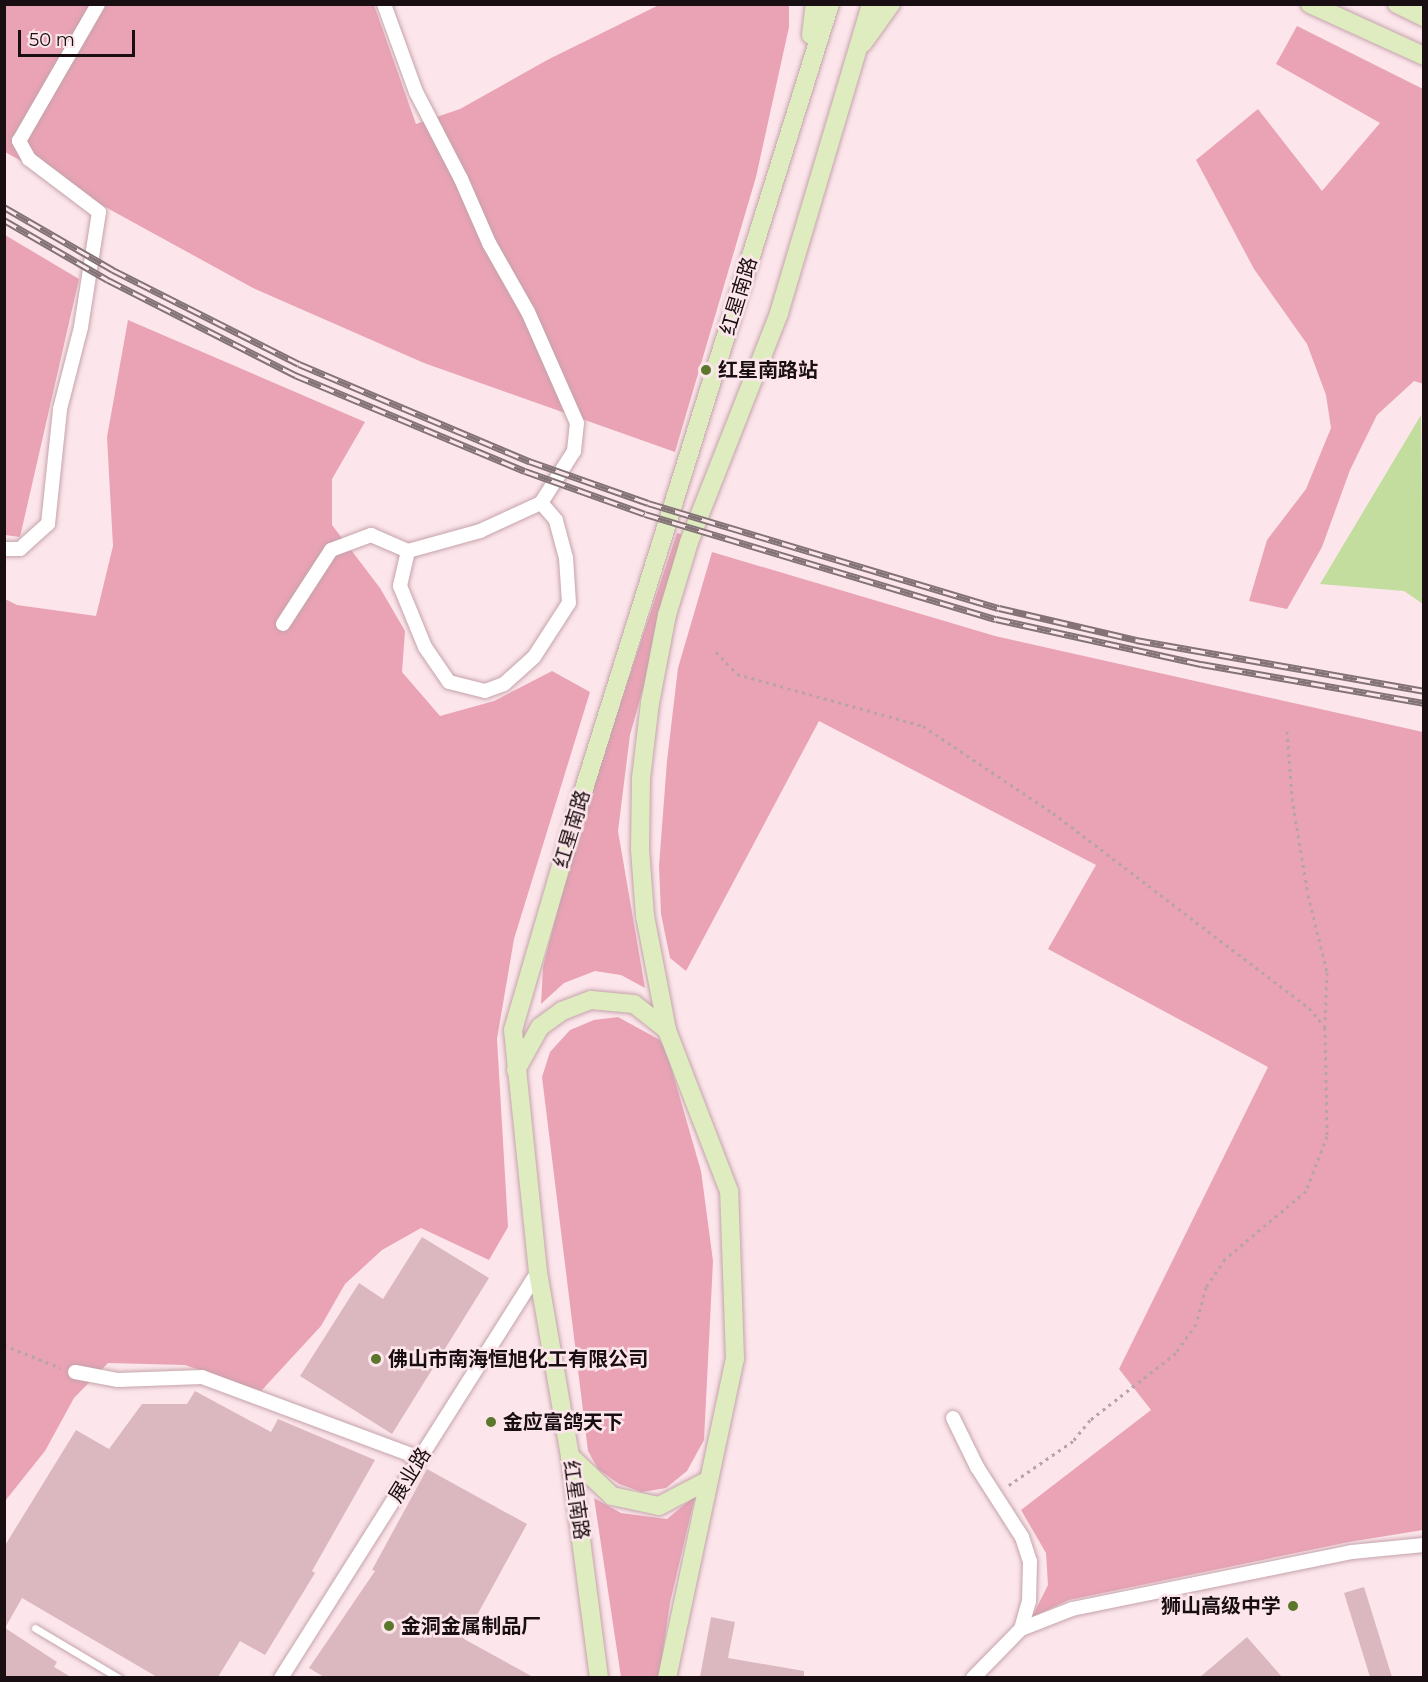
<!DOCTYPE html>
<html>
<head>
<meta charset="utf-8">
<style>
	body { margin:0 }
	#map { position:relative; width:1428px; height:1682px; overflow:hidden; background:#fce6eb; font-family:Montserrat,"Noto Sans SC",sans-serif }
	div>[style] { position:absolute }
	.green>* { inset:0; background:#e9a3b5 }
	.water>* { inset:0; background:#c2dd9d }
	.building>* { inset:0; background:#dbb8c0 }
	.path>* { height:3px; margin-top:-1.5px; transform-origin:0; background:repeating-linear-gradient(90deg,#b6a4a8 0 3px,transparent 0 7.5px) }
	.roads { filter:drop-shadow(0 0 2px #c5a3ab) drop-shadow(0 0 2px #c5a3ab) }
	.lane>* { height:7px; margin:-3.5px; padding:0 3.5px; transform-origin:3.5px; border-radius:3.5px; background:#fff }
	.street>* { height:14px; margin:-7px; padding:0 7px; transform-origin:7px; border-radius:7px; background:#fff }
	.secondary>* { height:18px; margin:-9px; padding:0 9px; transform-origin:9px; border-radius:9px; background:#deecbf }
	.rail>* { height:7px; margin-top:-3.5px; transform-origin:0; background:repeating-linear-gradient(90deg,#fce6eb 0 14px,#837377 0 28px); box-sizing:border-box; border-block:2px solid #837377 }
	.dots>* { width:16px; height:16px; translate:-50% -50%; box-sizing:border-box; border:3px solid #fce6eb; border-radius:50% }
	span { translate:-50% -50%; white-space:nowrap; text-align:center; line-height:1.15; -webkit-text-stroke:5px #fce6eb; paint-order:stroke }
	.street-label { font-size:20px; color:#190e11 }
	.poi-label { font-size:20px; color:#190e11; font-weight:700 }
	.left { translate:0 -50%; text-align:left }
	.right { translate:-100% -50%; text-align:right }
	.frame { position:absolute; inset:0; border:6px solid #190e11; pointer-events:none }
	.scale { position:absolute; left:18px; top:30px; width:117px; height:27px; box-sizing:border-box; border:3px solid #190e11; border-top:0; padding-left:8px; font-size:18px; line-height:21px; white-space:nowrap; color:#190e11; -webkit-text-stroke:4px #fce6eb; paint-order:stroke }
</style>
</head>
<body>
<div id="map">
	<div class="green">
		<i style="clip-path:polygon(4px 5px,374px 5px,416px 124px,460px 109px,549px 59px,659px 5px,789px 5px,789px 27px,756px 177px,675px 452px,424px 363px,253px 288px,5px 152px)"></i>
		<i style="clip-path:polygon(1297px 26px,1423px 89px,1424px 384px,1414px 381px,1377px 415px,1350px 470px,1322px 547px,1287px 609px,1249px 601px,1267px 540px,1306px 489px,1331px 428px,1326px 395px,1307px 344px,1254px 269px,1196px 160px,1258px 109px,1322px 191px,1380px 123px,1276px 64px)"></i>
		<i style="clip-path:polygon(5px 235px,79px 279px,20px 537px,5px 535px)"></i>
		<i style="clip-path:polygon(128px 320px,365px 422px,332px 479px,332px 525px,380px 588px,405px 631px,402px 672px,440px 716px,494px 701px,552px 671px,590px 692px,514px 939px,497px 1039px,508px 1227px,489px 1260px,421px 1228px,382px 1250px,345px 1284px,321px 1326px,261px 1391px,185px 1365px,108px 1363px,74px 1398px,45px 1451px,5px 1501px,5px 599px,17px 605px,96px 616px,113px 546px,107px 437px)"></i>
		<i style="clip-path:polygon(677px 533px,686px 536px,630px 735px,618px 831px,645px 988px,621px 975px,595px 971px,564px 983px,541px 1004px,543px 967px,578px 831px)"></i>
		<i style="clip-path:polygon(712px 552px,995px 636px,1423px 732px,1423px 1530px,1349px 1542px,1069px 1600px,1032px 1617px,1048px 1585px,1046px 1553px,1021px 1510px,1151px 1410px,1119px 1369px,1268px 1067px,1048px 949px,1096px 865px,819px 721px,686px 971px,670px 958px,661px 914px,659px 866px,667px 761px,678px 668px)"></i>
		<i style="clip-path:polygon(618px 1017px,660px 1040px,667px 1053px,701px 1171px,713px 1261px,704px 1440px,687px 1471px,666px 1488px,642px 1492px,619px 1484px,598px 1469px,588px 1451px,542px 1077px,550px 1052px,570px 1030px,594px 1020px)"></i>
		<i style="clip-path:polygon(695px 1496px,670px 1603px,659px 1677px,621px 1677px,594px 1498px,621px 1513px,667px 1519px)"></i>
	</div>
	<div class="water">
		<i style="clip-path:polygon(1421px 415px,1423px 604px,1404px 591px,1320px 584px)"></i>
	</div>
	<div class="building">
		<i style="clip-path:polygon(422px 1237px,489px 1278px,392px 1434px,300px 1376px,359px 1283px,383px 1299px)"></i>
		<i style="clip-path:polygon(195px 1391px,271px 1432px,278px 1419px,375px 1460px,312px 1571px,315px 1573px,265px 1655px,240px 1641px,218px 1677px,157px 1677px,22px 1598px,5px 1628px,57px 1662px,54px 1667px,71px 1677px,4px 1677px,4px 1547px,76px 1430px,109px 1449px,142px 1404px,187px 1404px)"></i>
		<i style="clip-path:polygon(427px 1469px,527px 1524px,464px 1639px,533px 1677px,324px 1677px,309px 1668px,375px 1571px,372px 1570px)"></i>
		<i style="clip-path:polygon(1364px 1587px,1392px 1677px,1370px 1677px,1344px 1593px)"></i>
		<i style="clip-path:polygon(711px 1617px,735px 1622px,728px 1658px,804px 1671px,804px 1677px,700px 1677px)"></i>
		<i style="clip-path:polygon(1247px 1637px,1282px 1677px,1200px 1677px)"></i>
	</div>
	<div class="path">
		<i style="left:716px;top:652px;width:30px;rotate:46deg"></i>
		<i style="left:737px;top:674px;width:193px;rotate:15.6deg"></i>
		<i style="left:923px;top:726px;width:156px;rotate:33.8deg"></i>
		<i style="left:1053px;top:813px;width:322px;rotate:37.3deg"></i>
		<i style="left:1309px;top:1008px;width:25px;rotate:50deg"></i>
		<i style="left:1325px;top:1027px;width:109px;rotate:88.9deg"></i>
		<i style="left:1327px;top:1136px;width:59px;rotate:110.9deg"></i>
		<i style="left:1306px;top:1191px;width:106px;rotate:140deg"></i>
		<i style="left:1225px;top:1259px;width:34px;rotate:124deg"></i>
		<i style="left:1206px;top:1287px;width:38px;rotate:105deg"></i>
		<i style="left:1196px;top:1324px;width:35px;rotate:125deg"></i>
		<i style="left:1176px;top:1353px;width:109px;rotate:142.1deg"></i>
		<i style="left:1090px;top:1420px;width:27px;rotate:129deg"></i>
		<i style="left:1073px;top:1441px;width:81px;rotate:145.5deg"></i>
		<i style="left:1287px;top:731px;width:67px;rotate:85.7deg"></i>
		<i style="left:1292px;top:798px;width:98px;rotate:80.6deg"></i>
		<i style="left:1308px;top:895px;width:79px;rotate:76.1deg"></i>
		<i style="left:1327px;top:972px;width:53px;rotate:92.2deg"></i>
		<i style="left:4px;top:1345px;width:61px;rotate:22deg"></i>
	</div>
	<div class="roads">
		<div class="lane">
			<i style="left:35px;top:1628px;width:98px;rotate:30.8deg"></i>
		</div>
		<div class="street">
			<i style="left:4px;top:549px;width:16px"></i>
			<i style="left:20px;top:549px;width:38px;rotate:-42deg"></i>
			<i style="left:48px;top:524px;width:116px;rotate:-84deg"></i>
			<i style="left:60px;top:409px;width:85px;rotate:-75.6deg"></i>
			<i style="left:81px;top:327px;width:116px;rotate:-81.1deg"></i>
			<i style="left:99px;top:212px;width:88px;rotate:-142.9deg"></i>
			<i style="left:29px;top:159px;width:21px;rotate:-119deg"></i>
			<i style="left:19px;top:141px;width:158px;rotate:-60deg"></i>
			<i style="left:408px;top:551px;width:36px;rotate:103deg"></i>
			<i style="left:400px;top:586px;width:66px;rotate:67.7deg"></i>
			<i style="left:425px;top:647px;width:42px;rotate:55.6deg"></i>
			<i style="left:449px;top:682px;width:37px;rotate:14deg"></i>
			<i style="left:485px;top:691px;width:20px;rotate:-20deg"></i>
			<i style="left:504px;top:684px;width:40px;rotate:-42deg"></i>
			<i style="left:534px;top:657px;width:64px;rotate:-57.1deg"></i>
			<i style="left:569px;top:603px;width:45px;rotate:-93.8deg"></i>
			<i style="left:566px;top:558px;width:39px;rotate:-105deg"></i>
			<i style="left:556px;top:520px;width:23px;rotate:-131deg"></i>
			<i style="left:283px;top:624px;width:88px;rotate:-57deg"></i>
			<i style="left:331px;top:550px;width:43px;rotate:-20.6deg"></i>
			<i style="left:371px;top:535px;width:40px;rotate:23.4deg"></i>
			<i style="left:408px;top:551px;width:75px;rotate:-15.5deg"></i>
			<i style="left:480px;top:531px;width:67px;rotate:-24.7deg"></i>
			<i style="left:541px;top:503px;width:62px;rotate:-57.6deg"></i>
			<i style="left:574px;top:451px;width:28px;rotate:-84deg"></i>
			<i style="left:577px;top:423px;width:121px;rotate:-113.8deg"></i>
			<i style="left:528px;top:312px;width:79px;rotate:-119.5deg"></i>
			<i style="left:489px;top:243px;width:70px;rotate:-113.6deg"></i>
			<i style="left:461px;top:179px;width:98px;rotate:-117.3deg"></i>
			<i style="left:416px;top:92px;width:94px;rotate:-110deg"></i>
			<i style="left:75px;top:1372px;width:44px;rotate:10.5deg"></i>
			<i style="left:118px;top:1380px;width:84px;rotate:-2deg"></i>
			<i style="left:202px;top:1377px;width:233px;rotate:20.4deg"></i>
			<i style="left:953px;top:1418px;width:55px;rotate:63.9deg"></i>
			<i style="left:977px;top:1467px;width:83px;rotate:57.3deg"></i>
			<i style="left:1022px;top:1537px;width:25px;rotate:72deg"></i>
			<i style="left:1030px;top:1561px;width:40px;rotate:91.4deg"></i>
			<i style="left:1029px;top:1601px;width:29px;rotate:106deg"></i>
			<i style="left:281px;top:1678px;width:481px;rotate:-57.7deg"></i>
			<i style="left:973px;top:1678px;width:69px;rotate:-45.6deg"></i>
			<i style="left:1021px;top:1629px;width:55px;rotate:-21.4deg"></i>
			<i style="left:1072px;top:1609px;width:286px;rotate:-11.5deg"></i>
			<i style="left:1352px;top:1552px;width:72px;rotate:-5.6deg"></i>
		</div>
		<div class="secondary">
			<i style="left:1310px;top:4px;width:125px;rotate:24.5deg"></i>
			<i style="left:1397px;top:4px;width:30px;rotate:26deg"></i>
			<i style="left:811px;top:35px;width:31px;rotate:-83deg"></i>
			<i style="left:863px;top:43px;width:48px;rotate:-54.3deg"></i>
			<i style="left:516px;top:1070px;width:49px;rotate:-60.8deg"></i>
			<i style="left:540px;top:1027px;width:27px;rotate:-36deg"></i>
			<i style="left:562px;top:1011px;width:31px;rotate:-21deg"></i>
			<i style="left:591px;top:1000px;width:43px;rotate:5.3deg"></i>
			<i style="left:634px;top:1004px;width:42px;rotate:38.2deg"></i>
			<i style="left:570px;top:1456px;width:58px;rotate:43.6deg"></i>
			<i style="left:612px;top:1496px;width:48px;rotate:12deg"></i>
			<i style="left:659px;top:1506px;width:54px;rotate:-27.5deg"></i>
			<i style="left:599px;top:1678px;width:224px;rotate:-97.4deg"></i>
			<i style="left:570px;top:1456px;width:187px;rotate:-99.9deg"></i>
			<i style="left:538px;top:1272px;width:243px;rotate:-95.9deg"></i>
			<i style="left:513px;top:1030px;width:231px;rotate:-73.7deg"></i>
			<i style="left:578px;top:808px;width:843px;rotate:-72.6deg"></i>
			<i style="left:667px;top:1678px;width:326px;rotate:-78deg"></i>
			<i style="left:735px;top:1359px;width:168px;rotate:-92deg"></i>
			<i style="left:729px;top:1191px;width:173px;rotate:-111.1deg"></i>
			<i style="left:667px;top:1030px;width:116px;rotate:-100.9deg"></i>
			<i style="left:645px;top:916px;width:66px;rotate:-94.3deg"></i>
			<i style="left:640px;top:850px;width:72px;rotate:-89.2deg"></i>
			<i style="left:641px;top:778px;width:76px;rotate:-83.2deg"></i>
			<i style="left:650px;top:703px;width:90px;rotate:-79.1deg"></i>
			<i style="left:667px;top:615px;width:76px;rotate:-73.2deg"></i>
			<i style="left:689px;top:542px;width:246px;rotate:-68.5deg"></i>
			<i style="left:779px;top:313px;width:322px;rotate:-73.4deg"></i>
		</div>
	</div>
	<div class="rail">
		<i style="left:4px;top:207px;width:126px;rotate:30deg"></i>
		<i style="left:113px;top:270px;width:208px;rotate:26.8deg"></i>
		<i style="left:299px;top:364px;width:250px;rotate:22.9deg"></i>
		<i style="left:529px;top:461px;width:126px;rotate:19.4deg"></i>
		<i style="left:648px;top:503px;width:366px;rotate:16.7deg"></i>
		<i style="left:999px;top:608px;width:141px;rotate:13.1deg"></i>
		<i style="left:1136px;top:640px;width:292px;rotate:10deg"></i>
		<i style="left:4px;top:220px;width:120px;rotate:30deg"></i>
		<i style="left:108px;top:280px;width:210px;rotate:26.9deg"></i>
		<i style="left:295px;top:375px;width:249px;rotate:22.7deg"></i>
		<i style="left:525px;top:471px;width:127px;rotate:19.7deg"></i>
		<i style="left:645px;top:514px;width:366px;rotate:16.7deg"></i>
		<i style="left:996px;top:619px;width:210px;rotate:12.4deg"></i>
		<i style="left:1201px;top:664px;width:226px;rotate:9.9deg"></i>
	</div>
	<div class="dots">
		<i style="left:706px;top:370px;background:#5b772b"></i>
		<i style="left:376px;top:1359px;background:#5b772b"></i>
		<i style="left:491px;top:1422px;background:#5b772b"></i>
		<i style="left:1293px;top:1606px;background:#5b772b"></i>
		<i style="left:389px;top:1626px;background:#5b772b"></i>
	</div>
	<div class="street-label">
		<span style="left:739px;top:296px;rotate:-73deg">红星南路</span>
		<span style="left:572px;top:829px;rotate:-73deg">红星南路</span>
		<span style="left:410px;top:1475px;rotate:-58deg">展业路</span>
		<span style="left:576px;top:1500px;rotate:82deg">红星南路</span>
	</div>
	<div class="poi-label">
		<span class="left" style="left:718px;top:370px">红星南路站</span>
		<span class="left" style="left:388px;top:1359px">佛山市南海恒旭化工有限公司</span>
		<span class="left" style="left:503px;top:1422px">金应富鸽天下</span>
		<span class="right" style="left:1281px;top:1606px">狮山高级中学</span>
		<span class="left" style="left:401px;top:1626px">金洞金属制品厂</span>
	</div>
	<div class="frame"></div>
	<div class="scale">50 m</div>
</div>
</body>
</html>
